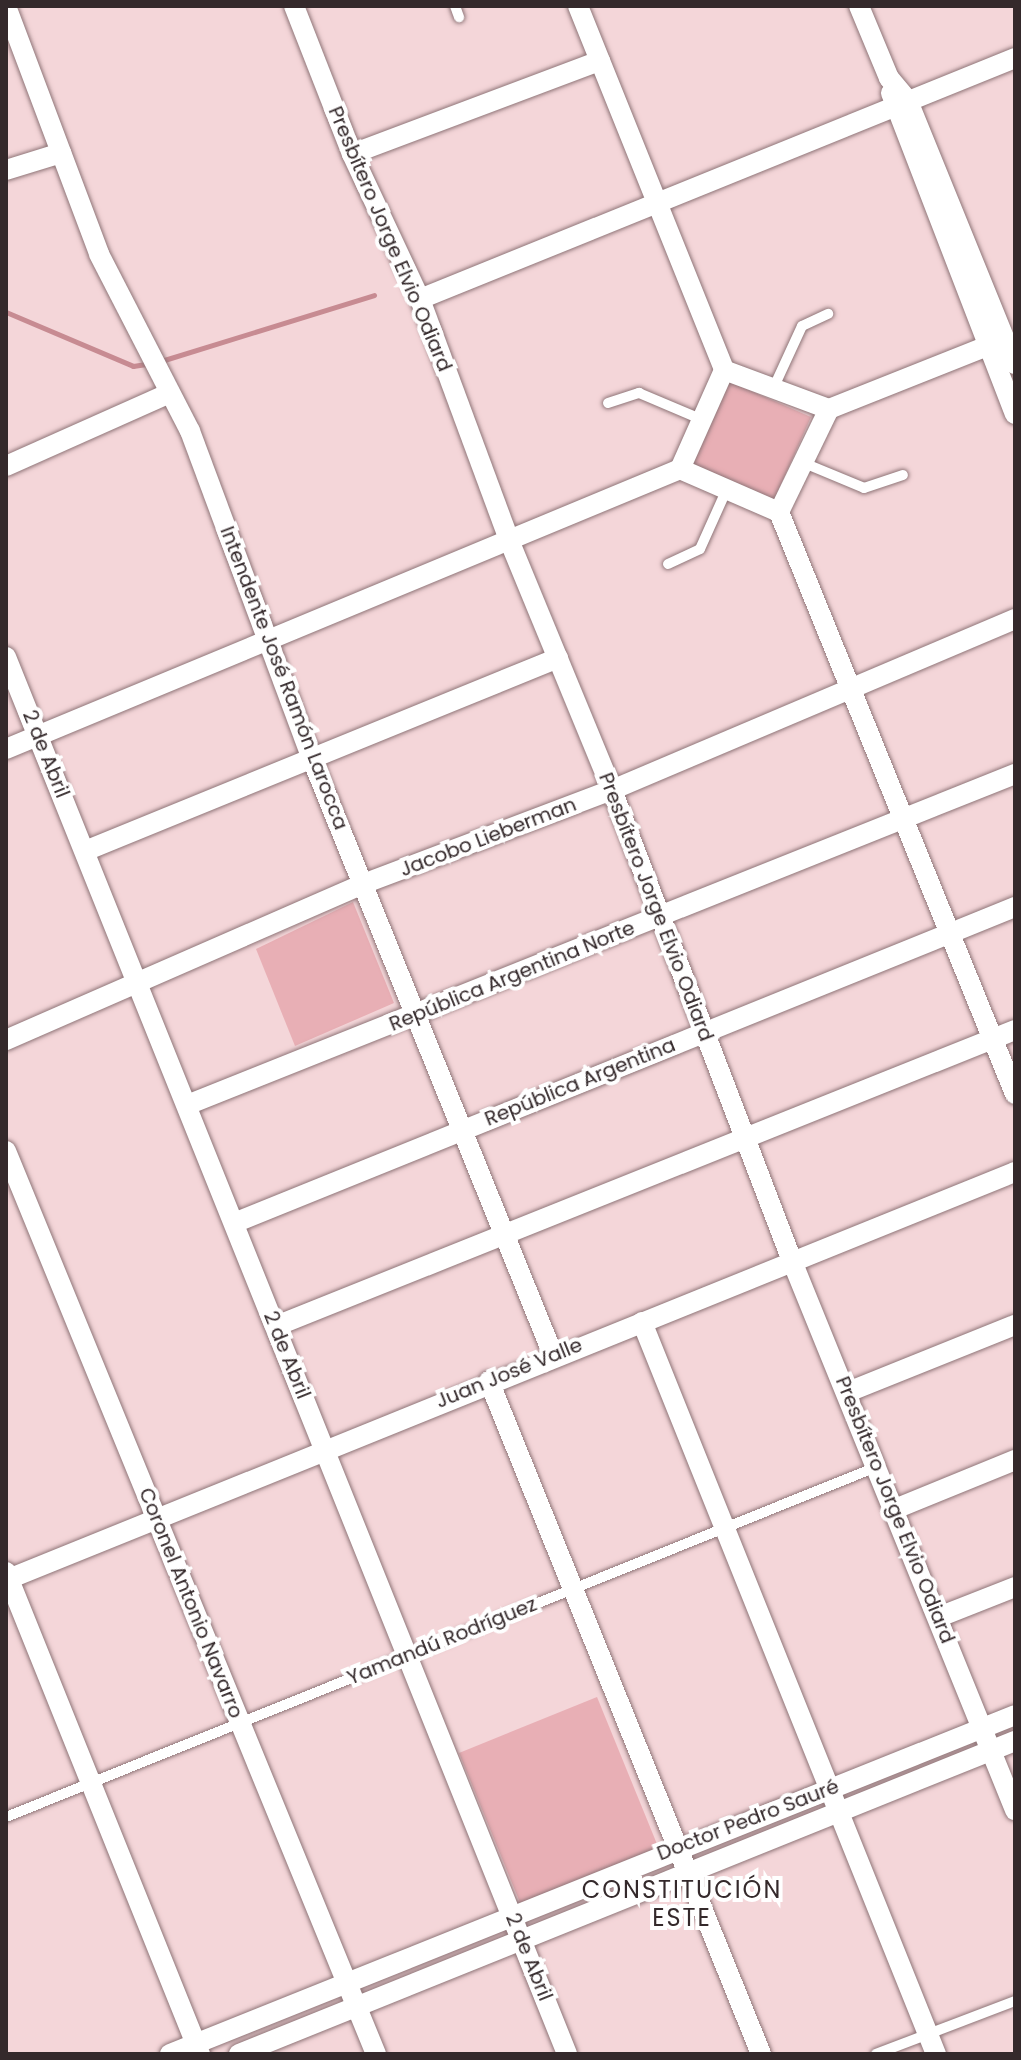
<!DOCTYPE html>
<html>
<head>
<meta charset="utf-8">
<style>
	body { margin:0 }
	#map { position:relative; width:1021px; height:2060px; overflow:hidden; background:#f4d6d9; font-family:Poppins,sans-serif }
	div>[style] { position:absolute }
	.green>* { inset:0; background:#e8afb5 }
	.stream>* { height:5px; margin:-2.5px; padding:0 2.5px; transform-origin:2.5px; border-radius:2.5px; background:#c78b92 }
	.roads { filter:drop-shadow(0 0 2px #8f7578) drop-shadow(0 0 2px #8f7578) }
	.service>* { height:10px; margin:-5px; padding:0 5px; transform-origin:5px; border-radius:5px; background:#fff }
	.minor>* { height:20px; margin:-10px; padding:0 10px; transform-origin:10px; border-radius:10px; background:#fff }
	span { translate:-50% -50%; white-space:nowrap; text-align:center; line-height:1.15; -webkit-text-stroke:8px #fff; paint-order:stroke }
	.street-label { font-size:20px; color:#34292b }
	.quarter-label { font-size:24px; color:#34292b; letter-spacing:2px }
	.frame { position:absolute; inset:0; border:8px solid #34292b; pointer-events:none }
</style>
</head>
<body>
<div id="map">
	<div class="green">
		<i style="clip-path:polygon(730px 382px,811px 417px,774px 500px,693px 465px)"></i>
		<i style="clip-path:polygon(353px 902px,394px 1003px,295px 1046px,256px 949px)"></i>
		<i style="clip-path:polygon(597px 1697px,659px 1849px,521px 1905px,459px 1753px)"></i>
	</div>
	<div class="stream">
		<i style="left:6px;top:312px;width:138px;rotate:23deg"></i>
		<i style="left:133px;top:366px;width:18px;rotate:-9deg"></i>
		<i style="left:161px;top:361px;width:223px;rotate:-17.2deg"></i>
	</div>
	<div class="roads">
		<div class="service">
			<i style="left:455px;top:6px;width:12px;rotate:70deg"></i>
			<i style="left:773px;top:389px;width:69px;rotate:-65.3deg"></i>
			<i style="left:802px;top:326px;width:29px;rotate:-25deg"></i>
			<i style="left:608px;top:403px;width:33px;rotate:-18deg"></i>
			<i style="left:639px;top:393px;width:69px;rotate:22.9deg"></i>
			<i style="left:804px;top:463px;width:65px;rotate:22.6deg"></i>
			<i style="left:864px;top:488px;width:41px;rotate:-18.4deg"></i>
			<i style="left:668px;top:564px;width:35px;rotate:-25deg"></i>
			<i style="left:700px;top:549px;width:66px;rotate:-65.8deg"></i>
			<i style="left:6px;top:1817px;width:938px;rotate:-21.91deg"></i>
			<i style="left:876px;top:2054px;width:149px;rotate:-20.9deg"></i>
		</div>
		<div class="minor">
			<i style="left:6px;top:6px;width:265px;rotate:69.4deg"></i>
			<i style="left:99px;top:254px;width:199px;rotate:62.8deg"></i>
			<i style="left:190px;top:431px;width:350px;rotate:69.6deg"></i>
			<i style="left:312px;top:759px;width:643px;rotate:67.98deg"></i>
			<i style="left:294px;top:6px;width:159px;rotate:68.6deg"></i>
			<i style="left:352px;top:154px;width:160px;rotate:64.9deg"></i>
			<i style="left:420px;top:299px;width:257px;rotate:69.7deg"></i>
			<i style="left:509px;top:540px;width:270px;rotate:67.6deg"></i>
			<i style="left:612px;top:790px;width:504px;rotate:69.08deg"></i>
			<i style="left:792px;top:1261px;width:593px;rotate:67.89deg"></i>
			<i style="left:578px;top:6px;width:392px;rotate:68.1deg"></i>
			<i style="left:859px;top:6px;width:78px;rotate:67.4deg"></i>
			<i style="left:889px;top:78px;width:30px;rotate:50deg"></i>
			<i style="left:908px;top:101px;width:284px;rotate:67.9deg"></i>
			<i style="left:891px;top:93px;width:344px;rotate:68.9deg"></i>
			<i style="left:352px;top:154px;width:265px;rotate:-20.6deg"></i>
			<i style="left:6px;top:170px;width:58px;rotate:-17.2deg"></i>
			<i style="left:420px;top:299px;width:642px;rotate:-22.05deg"></i>
			<i style="left:724px;top:370px;width:112px;rotate:20.4deg"></i>
			<i style="left:829px;top:409px;width:184px;rotate:-21.7deg"></i>
			<i style="left:6px;top:466px;width:177px;rotate:-24deg"></i>
			<i style="left:680px;top:469px;width:108px;rotate:-66deg"></i>
			<i style="left:680px;top:469px;width:108px;rotate:23.5deg"></i>
			<i style="left:779px;top:512px;width:628px;rotate:67.93deg"></i>
			<i style="left:779px;top:512px;width:114px;rotate:-64.1deg"></i>
			<i style="left:6px;top:657px;width:1505px;rotate:68.12deg"></i>
			<i style="left:6px;top:749px;width:730px;rotate:-22.56deg"></i>
			<i style="left:85px;top:851px;width:511px;rotate:-22.2deg"></i>
			<i style="left:6px;top:1040px;width:390px;rotate:-23.6deg"></i>
			<i style="left:363px;top:884px;width:266px;rotate:-20.7deg"></i>
			<i style="left:612px;top:790px;width:438px;rotate:-23deg"></i>
			<i style="left:187px;top:1105px;width:892px;rotate:-21.79deg"></i>
			<i style="left:6px;top:1151px;width:976px;rotate:67.72deg"></i>
			<i style="left:234px;top:1223px;width:843px;rotate:-22.03deg"></i>
			<i style="left:642px;top:1322px;width:789px;rotate:68.12deg"></i>
			<i style="left:276px;top:1326px;width:796px;rotate:-21.83deg"></i>
			<i style="left:489px;top:1381px;width:726px;rotate:67.99deg"></i>
			<i style="left:848px;top:1392px;width:180px;rotate:-21.9deg"></i>
			<i style="left:895px;top:1509px;width:130px;rotate:-22.2deg"></i>
			<i style="left:6px;top:1572px;width:520px;rotate:68.08deg"></i>
			<i style="left:6px;top:1580px;width:1088px;rotate:-22.02deg"></i>
			<i style="left:939px;top:1617px;width:82px;rotate:-21.5deg"></i>
			<i style="left:170px;top:2054px;width:910px;rotate:-21.86deg"></i>
			<i style="left:239px;top:2054px;width:837px;rotate:-21.97deg"></i>
		</div>
	</div>
	<div class="street-label">
		<span style="left:390px;top:239px;rotate:67deg">Presbítero Jorge Elvio Odiard</span>
		<span style="left:284px;top:678px;rotate:69deg">Intendente José Ramón Larocca</span>
		<span style="left:46px;top:754px;rotate:68deg">2 de Abril</span>
		<span style="left:488px;top:837px;rotate:-21deg">Jacobo Lieberman</span>
		<span style="left:656px;top:907px;rotate:69deg">Presbítero Jorge Elvio Odiard</span>
		<span style="left:512px;top:976px;rotate:-22deg">República Argentina Norte</span>
		<span style="left:580px;top:1082px;rotate:-22deg">República Argentina</span>
		<span style="left:287px;top:1355px;rotate:68deg">2 de Abril</span>
		<span style="left:509px;top:1373px;rotate:-22deg">Juan José Valle</span>
		<span style="left:895px;top:1510px;rotate:68deg">Presbítero Jorge Elvio Odiard</span>
		<span style="left:191px;top:1603px;rotate:68deg">Coronel Antonio Navarro</span>
		<span style="left:442px;top:1641px;rotate:-22deg">Yamandú Rodríguez</span>
		<span style="left:748px;top:1820px;rotate:-21deg">Doctor Pedro Sauré</span>
		<span style="left:529px;top:1957px;rotate:68deg">2 de Abril</span>
	</div>
	<div class="quarter-label">
		<span style="left:682px;top:1904px">CONSTITUCIÓN<br>ESTE</span>
	</div>
	<div class="frame"></div>
</div>
</body>
</html>
